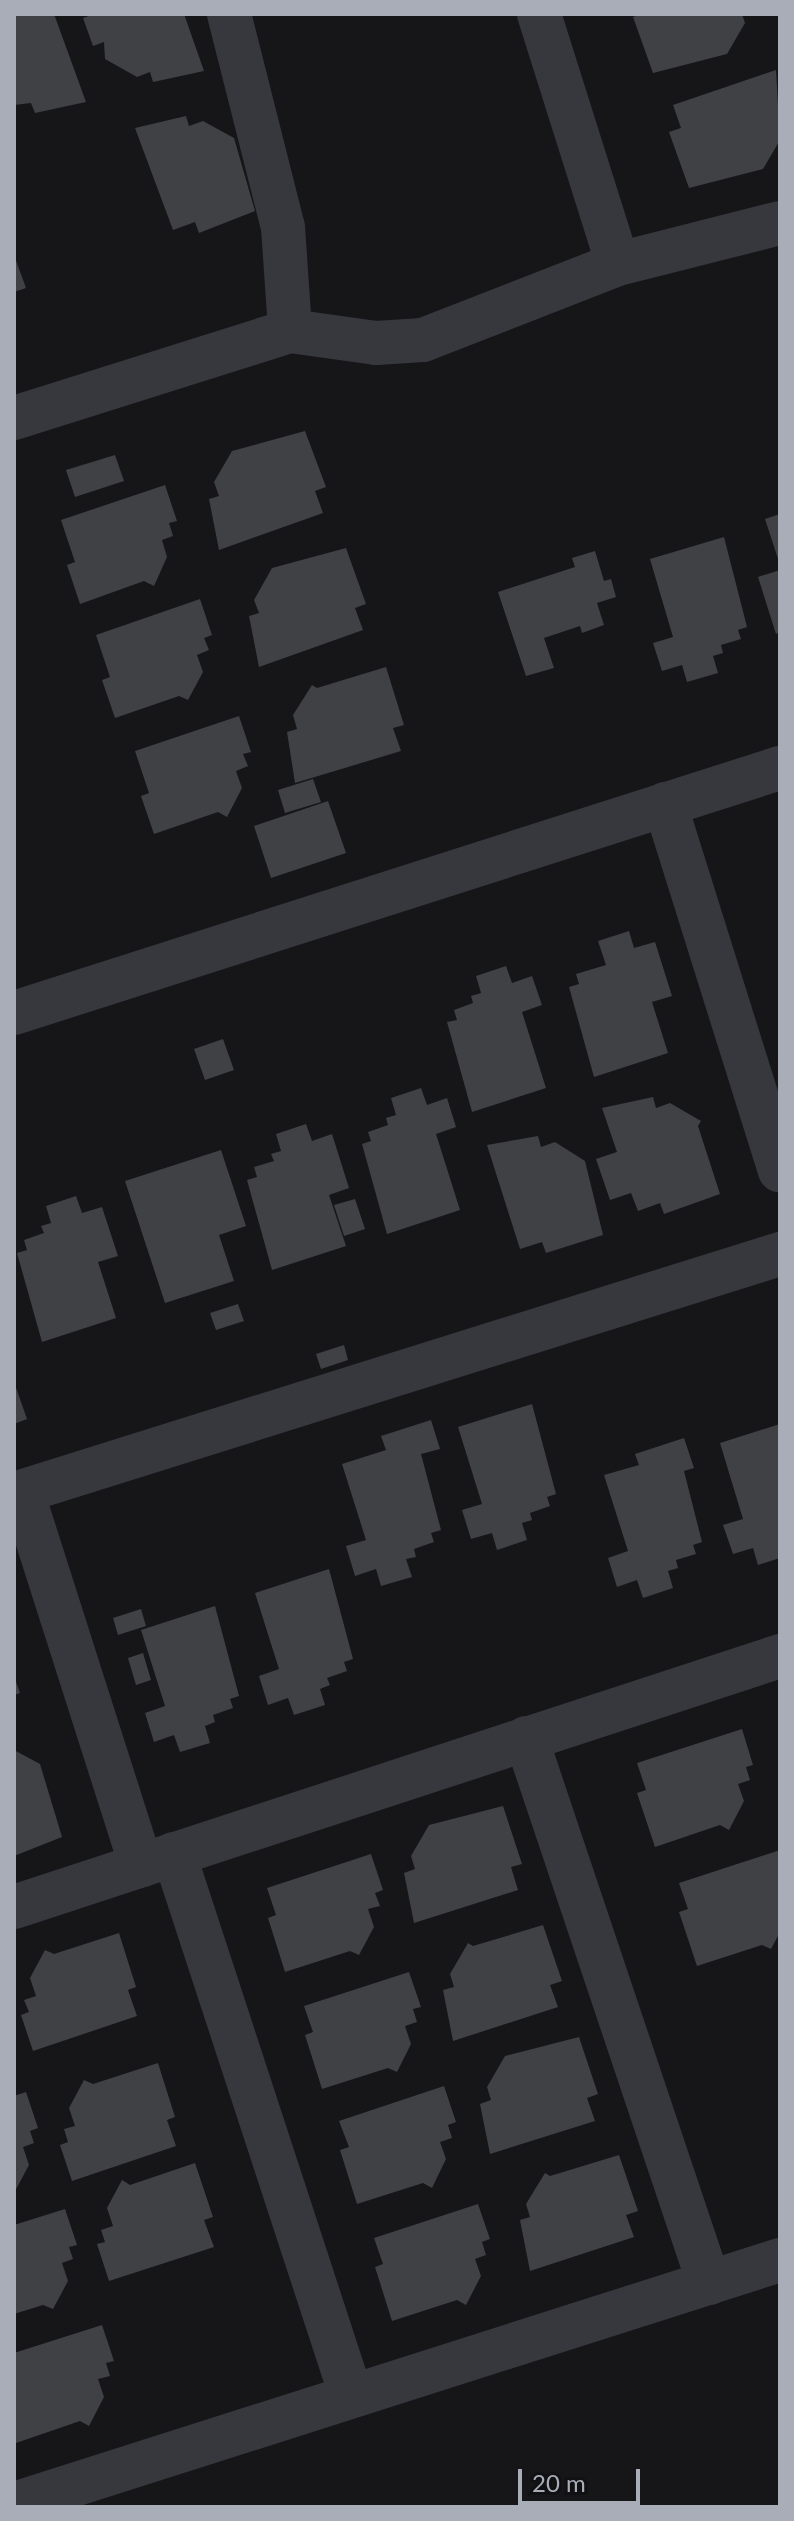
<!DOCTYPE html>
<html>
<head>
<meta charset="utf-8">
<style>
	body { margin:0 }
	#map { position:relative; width:794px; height:2521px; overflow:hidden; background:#161618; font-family:Lato,sans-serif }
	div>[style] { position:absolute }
	.building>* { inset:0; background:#404145 }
	.minor>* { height:44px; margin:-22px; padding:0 22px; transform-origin:22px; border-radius:22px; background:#37383d }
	span { translate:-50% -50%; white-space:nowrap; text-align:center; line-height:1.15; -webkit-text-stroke:8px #111113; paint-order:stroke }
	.frame { position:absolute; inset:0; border:16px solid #a8adb8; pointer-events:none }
	.scale { position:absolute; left:518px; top:2469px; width:122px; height:36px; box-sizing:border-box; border:4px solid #a8adb8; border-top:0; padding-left:10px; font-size:24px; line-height:28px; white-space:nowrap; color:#a8adb8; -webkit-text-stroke:6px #111113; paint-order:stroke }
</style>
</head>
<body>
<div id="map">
	<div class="building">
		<i style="clip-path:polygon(14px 14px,54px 14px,86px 102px,35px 113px,31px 103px,14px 105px)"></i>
		<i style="clip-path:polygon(95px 14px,184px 14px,204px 71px,153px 82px,150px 72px,137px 77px,105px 59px,104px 42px,93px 46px,83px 18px)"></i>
		<i style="clip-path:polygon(641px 14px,742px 14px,745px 23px,727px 54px,653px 73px,633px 17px)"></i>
		<i style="clip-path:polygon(776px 70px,780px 140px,763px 169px,689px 188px,669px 132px,681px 128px,673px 105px)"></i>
		<i style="clip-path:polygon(186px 116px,189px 126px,203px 121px,234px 138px,255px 211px,199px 233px,195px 222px,173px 230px,135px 128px)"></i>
		<i style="clip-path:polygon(14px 255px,26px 288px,14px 292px)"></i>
		<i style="clip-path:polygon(305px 431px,326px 487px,315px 491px,323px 513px,219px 550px,209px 499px,219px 496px,214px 482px,232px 451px)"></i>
		<i style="clip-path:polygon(115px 455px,124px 481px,75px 497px,66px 470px)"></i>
		<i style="clip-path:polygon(165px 485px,177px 521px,169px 523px,173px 536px,162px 540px,167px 557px,154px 586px,144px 581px,80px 604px,67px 565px,75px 562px,61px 520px)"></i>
		<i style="clip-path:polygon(780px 514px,780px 562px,779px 562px,765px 519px)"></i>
		<i style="clip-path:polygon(724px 537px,747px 627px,738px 630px,741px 639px,721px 645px,723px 653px,713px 656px,718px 673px,687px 682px,682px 665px,662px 671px,653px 643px,673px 637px,650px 559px)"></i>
		<i style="clip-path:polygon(346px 548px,366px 604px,355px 608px,363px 630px,259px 667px,249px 616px,259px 613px,254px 600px,272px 568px)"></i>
		<i style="clip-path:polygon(595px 551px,604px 581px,611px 579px,616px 597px,597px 603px,604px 625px,582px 633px,580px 626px,544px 638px,554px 668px,526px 676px,498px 592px,575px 567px,572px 558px)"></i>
		<i style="clip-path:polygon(780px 570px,780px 632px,776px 634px,758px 577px)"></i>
		<i style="clip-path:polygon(200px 599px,212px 635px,204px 638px,209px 650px,197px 655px,203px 672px,188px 700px,179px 696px,115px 718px,102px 680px,110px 677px,96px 635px)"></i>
		<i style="clip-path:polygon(386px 667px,404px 725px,393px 728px,401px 751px,295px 783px,287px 732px,297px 729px,293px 715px,312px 685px,317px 688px)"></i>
		<i style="clip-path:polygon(239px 716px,251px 752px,243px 754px,248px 766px,236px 771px,242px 788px,227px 817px,218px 812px,154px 834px,141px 796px,149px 793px,135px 751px)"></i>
		<i style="clip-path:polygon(313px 779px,321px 802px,285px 813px,278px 790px)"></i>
		<i style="clip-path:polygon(328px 801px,346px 853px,271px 878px,254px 826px)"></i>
		<i style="clip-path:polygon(629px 931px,634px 948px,655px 942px,672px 996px,652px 1002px,668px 1053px,594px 1077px,569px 987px,579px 984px,576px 974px,606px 965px,598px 941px)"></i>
		<i style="clip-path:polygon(506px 966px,512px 983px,532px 976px,542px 1005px,522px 1012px,546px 1088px,472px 1112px,447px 1022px,457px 1020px,454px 1010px,473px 1003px,471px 996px,481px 993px,476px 976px)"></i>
		<i style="clip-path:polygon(223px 1039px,234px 1070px,205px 1080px,194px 1049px)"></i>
		<i style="clip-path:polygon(421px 1088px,427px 1105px,447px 1098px,456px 1127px,436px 1134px,460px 1210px,387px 1234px,362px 1144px,371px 1141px,368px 1132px,388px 1125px,386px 1118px,396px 1115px,391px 1098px)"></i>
		<i style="clip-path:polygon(653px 1097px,656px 1108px,670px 1103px,701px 1121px,698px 1126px,720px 1194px,664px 1214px,660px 1203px,638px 1211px,631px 1193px,610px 1200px,596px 1159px,617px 1152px,602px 1108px)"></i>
		<i style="clip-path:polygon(306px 1124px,312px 1141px,332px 1134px,349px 1188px,329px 1195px,346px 1246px,272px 1270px,247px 1180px,257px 1177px,254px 1167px,274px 1161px,271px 1154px,281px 1151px,276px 1134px)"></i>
		<i style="clip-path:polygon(538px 1136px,541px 1147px,555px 1142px,585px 1161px,603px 1235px,546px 1253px,542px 1242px,520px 1249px,487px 1145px)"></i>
		<i style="clip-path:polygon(221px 1150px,246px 1226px,219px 1235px,234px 1281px,165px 1303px,125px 1181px)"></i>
		<i style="clip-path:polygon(76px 1196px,82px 1213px,102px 1207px,118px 1256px,98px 1262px,116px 1318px,42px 1342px,17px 1253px,27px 1250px,24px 1240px,44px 1233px,41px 1226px,51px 1223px,46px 1206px)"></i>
		<i style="clip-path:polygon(355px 1199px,365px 1229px,344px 1236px,334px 1205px)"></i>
		<i style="clip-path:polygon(238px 1304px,244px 1321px,216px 1330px,210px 1313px)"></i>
		<i style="clip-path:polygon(344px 1345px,348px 1360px,321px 1369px,316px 1354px)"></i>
		<i style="clip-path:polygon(14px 1382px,27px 1419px,14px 1424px)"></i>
		<i style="clip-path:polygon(532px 1404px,556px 1494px,547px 1497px,550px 1506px,530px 1513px,532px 1520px,522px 1523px,527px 1540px,497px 1550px,492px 1533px,471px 1539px,462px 1510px,482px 1504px,458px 1427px)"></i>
		<i style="clip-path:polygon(431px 1420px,440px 1449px,421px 1454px,441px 1530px,431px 1533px,434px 1542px,414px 1549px,416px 1557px,406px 1559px,412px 1577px,381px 1586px,376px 1569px,355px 1576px,346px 1546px,366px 1540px,342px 1464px,386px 1450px,381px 1436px)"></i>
		<i style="clip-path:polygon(780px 1424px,780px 1558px,758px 1565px,753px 1548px,733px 1554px,723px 1525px,743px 1519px,720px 1443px)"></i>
		<i style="clip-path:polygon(684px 1438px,694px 1468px,684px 1471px,702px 1542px,693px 1545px,696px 1554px,676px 1560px,678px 1568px,668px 1571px,673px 1588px,643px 1598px,637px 1580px,617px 1587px,608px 1558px,628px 1551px,604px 1475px,639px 1465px,635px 1454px)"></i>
		<i style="clip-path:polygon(329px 1569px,353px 1659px,344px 1662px,347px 1671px,327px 1678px,330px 1685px,320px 1689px,325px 1705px,294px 1715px,288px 1698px,268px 1705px,259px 1676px,279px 1669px,255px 1593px)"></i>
		<i style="clip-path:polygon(215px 1606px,239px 1696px,230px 1699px,233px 1708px,213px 1715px,215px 1722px,205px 1726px,210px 1743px,180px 1752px,174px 1735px,154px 1742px,145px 1713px,165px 1706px,141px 1630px)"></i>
		<i style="clip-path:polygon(141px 1609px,146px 1626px,118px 1635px,113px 1618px)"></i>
		<i style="clip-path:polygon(143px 1653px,151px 1680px,136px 1685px,128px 1658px)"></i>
		<i style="clip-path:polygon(14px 1676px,20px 1693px,14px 1695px)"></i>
		<i style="clip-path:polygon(742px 1729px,753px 1765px,746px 1767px,750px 1780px,738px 1784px,744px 1801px,729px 1830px,720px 1825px,655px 1847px,637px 1793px,646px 1790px,637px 1763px)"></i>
		<i style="clip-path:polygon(14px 1750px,40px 1764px,62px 1837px,14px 1856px)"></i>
		<i style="clip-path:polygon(503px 1806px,522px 1864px,511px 1867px,518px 1890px,414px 1923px,404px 1873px,415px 1869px,411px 1856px,429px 1825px)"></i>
		<i style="clip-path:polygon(780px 1850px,780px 1932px,771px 1949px,762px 1945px,697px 1966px,679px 1912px,688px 1909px,679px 1883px)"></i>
		<i style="clip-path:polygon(371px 1854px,383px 1890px,375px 1893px,380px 1906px,368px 1909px,374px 1927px,359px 1955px,350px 1951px,285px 1972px,268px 1918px,276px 1915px,267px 1888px)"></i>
		<i style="clip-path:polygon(543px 1925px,562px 1981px,550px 1985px,558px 2007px,453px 2041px,443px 1990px,454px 1987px,450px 1974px,468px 1943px,473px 1946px)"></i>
		<i style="clip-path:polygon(119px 1933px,136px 1987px,128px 1990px,137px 2016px,33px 2051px,21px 2015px,29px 2012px,24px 2000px,36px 1996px,30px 1978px,45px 1950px,54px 1954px)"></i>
		<i style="clip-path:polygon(409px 1972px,421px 2007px,413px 2009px,417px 2022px,405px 2026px,411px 2044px,397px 2072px,388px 2068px,322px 2089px,305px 2035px,313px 2032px,304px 2006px)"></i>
		<i style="clip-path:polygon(579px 2037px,598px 2094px,587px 2098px,595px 2121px,490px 2154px,480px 2104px,491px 2100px,487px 2087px,505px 2056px)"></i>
		<i style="clip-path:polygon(158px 2063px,175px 2117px,167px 2120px,176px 2146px,72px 2181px,60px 2145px,68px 2142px,64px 2129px,75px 2126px,69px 2108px,84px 2080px,93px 2084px)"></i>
		<i style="clip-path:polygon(444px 2086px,456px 2122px,448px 2125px,452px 2138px,440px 2142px,446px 2159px,432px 2188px,423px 2183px,357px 2204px,340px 2150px,349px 2147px,339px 2121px)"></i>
		<i style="clip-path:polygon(26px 2092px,38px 2128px,30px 2131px,34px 2143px,23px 2147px,29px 2165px,14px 2193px,14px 2096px)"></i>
		<i style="clip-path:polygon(619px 2155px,638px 2211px,626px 2215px,634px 2237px,530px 2271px,520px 2220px,530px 2217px,526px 2204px,545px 2173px,550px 2176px)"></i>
		<i style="clip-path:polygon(195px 2163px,213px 2217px,204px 2220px,214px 2247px,109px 2281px,97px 2244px,105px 2242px,101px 2230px,113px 2226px,107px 2208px,122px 2180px,130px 2185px)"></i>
		<i style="clip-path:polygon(478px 2204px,490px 2239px,482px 2242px,486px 2255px,475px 2259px,481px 2276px,466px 2305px,457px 2300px,392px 2321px,375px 2267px,383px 2264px,374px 2238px)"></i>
		<i style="clip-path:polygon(65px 2209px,77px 2245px,69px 2247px,73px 2259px,62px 2263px,68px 2281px,53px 2309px,43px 2305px,14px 2314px,14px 2225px)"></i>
		<i style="clip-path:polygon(102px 2325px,114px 2361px,106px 2363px,110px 2376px,98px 2379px,104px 2397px,89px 2426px,80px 2421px,16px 2443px,14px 2353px)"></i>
	</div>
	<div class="minor">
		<i style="left:229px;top:14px;width:220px;rotate:75.8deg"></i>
		<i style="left:283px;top:227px;width:104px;rotate:86.1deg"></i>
		<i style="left:539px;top:14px;width:262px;rotate:72.5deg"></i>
		<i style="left:14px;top:418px;width:289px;rotate:-17.5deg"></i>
		<i style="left:290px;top:331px;width:87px;rotate:7.9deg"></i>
		<i style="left:376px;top:343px;width:47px;rotate:-3.7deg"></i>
		<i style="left:423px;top:340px;width:209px;rotate:-21.3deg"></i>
		<i style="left:618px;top:264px;width:167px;rotate:-14.2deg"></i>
		<i style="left:665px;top:804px;width:384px;rotate:72.6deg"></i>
		<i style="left:14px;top:1013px;width:804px;rotate:-17.74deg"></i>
		<i style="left:22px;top:1492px;width:392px;rotate:72.3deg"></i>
		<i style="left:14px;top:1494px;width:803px;rotate:-17.4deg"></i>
		<i style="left:526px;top:1738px;width:575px;rotate:71.44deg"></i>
		<i style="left:174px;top:1854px;width:569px;rotate:71.88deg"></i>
		<i style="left:14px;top:1907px;width:806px;rotate:-18.14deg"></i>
		<i style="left:14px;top:2504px;width:804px;rotate:-17.67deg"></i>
	</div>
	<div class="frame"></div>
	<div class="scale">20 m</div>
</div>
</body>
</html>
